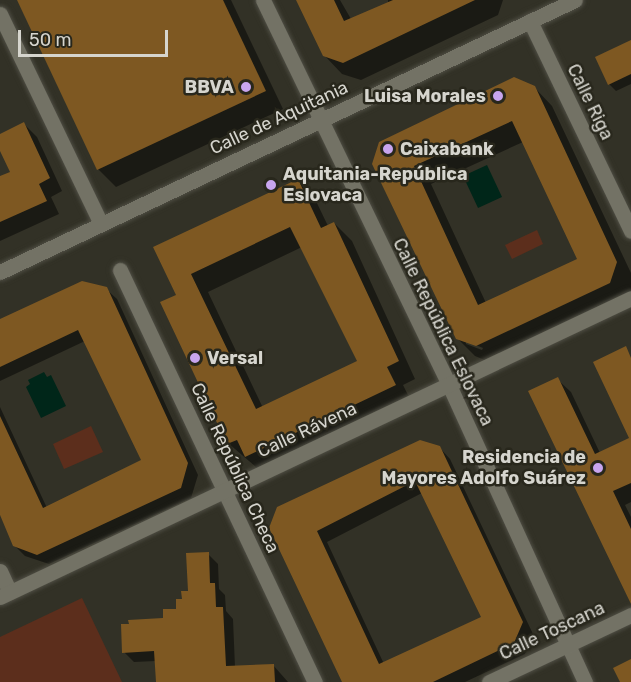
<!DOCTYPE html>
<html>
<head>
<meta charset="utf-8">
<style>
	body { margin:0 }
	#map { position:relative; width:631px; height:682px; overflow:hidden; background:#323126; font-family:Rubik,sans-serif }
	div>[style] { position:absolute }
	.green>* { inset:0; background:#5c2e1c }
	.water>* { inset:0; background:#002619 }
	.shadow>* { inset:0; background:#0007 }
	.building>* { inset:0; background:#7e5822 }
	.roads { filter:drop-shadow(0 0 2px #4f4e44) drop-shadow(0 0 2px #4f4e44) }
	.minor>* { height:15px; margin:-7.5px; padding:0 7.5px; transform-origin:7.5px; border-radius:7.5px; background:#737265 }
	.tertiary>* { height:15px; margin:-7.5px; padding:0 7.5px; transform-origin:7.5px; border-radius:7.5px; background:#737265 }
	.dots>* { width:16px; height:16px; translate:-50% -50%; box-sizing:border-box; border:3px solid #28271c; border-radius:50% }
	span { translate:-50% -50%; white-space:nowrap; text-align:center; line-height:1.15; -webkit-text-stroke:5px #28271c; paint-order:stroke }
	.poi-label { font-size:18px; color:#d6d5ce; font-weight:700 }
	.right { translate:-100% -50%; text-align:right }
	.left { translate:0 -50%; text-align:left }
	.street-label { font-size:18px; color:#d6d5ce }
	.scale { position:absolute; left:18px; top:30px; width:150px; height:27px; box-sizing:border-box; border:3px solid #d6d5ce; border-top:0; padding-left:8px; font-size:18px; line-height:21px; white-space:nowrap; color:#d6d5ce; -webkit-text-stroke:4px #28271c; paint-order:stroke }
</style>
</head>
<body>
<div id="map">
	<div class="green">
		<i style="clip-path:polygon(537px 230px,543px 244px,512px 259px,505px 245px)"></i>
		<i style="clip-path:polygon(91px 426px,103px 452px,64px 469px,53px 444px)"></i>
		<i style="clip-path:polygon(82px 598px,122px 682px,0 682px,0 637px)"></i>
	</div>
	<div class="water">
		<i style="clip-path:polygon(487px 165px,502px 197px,478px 208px,463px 176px)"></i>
		<i style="clip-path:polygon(44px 372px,47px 377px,51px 375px,66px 406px,41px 418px,26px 387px,30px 384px,28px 380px)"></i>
	</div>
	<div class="shadow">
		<i style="clip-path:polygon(19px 0,231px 0,283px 109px,116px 187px,98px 169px)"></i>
		<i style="clip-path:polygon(297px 0,340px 0,351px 19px,388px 4px,388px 0,503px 0,498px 15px,361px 80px,342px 74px,324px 55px)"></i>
		<i style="clip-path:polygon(631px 42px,631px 84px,616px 91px,609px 84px)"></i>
		<i style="clip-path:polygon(evenodd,534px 87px,552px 106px,631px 273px,631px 291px,494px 364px,475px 356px,457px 338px,373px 164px,534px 87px,523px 142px,579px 259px,486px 303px,431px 184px,523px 142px,534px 87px,466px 341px,483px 348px,482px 350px,466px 344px,466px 341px)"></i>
		<i style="clip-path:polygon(24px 124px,37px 137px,62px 191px,51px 197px,59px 214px,0 241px,0 178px,12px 173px,0 147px,0 135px)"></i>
		<i style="clip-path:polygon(evenodd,297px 181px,315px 199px,328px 226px,334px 223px,352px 241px,415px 379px,403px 385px,412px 403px,264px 474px,228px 443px,178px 296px,155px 248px,297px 181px,302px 247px,359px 361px,263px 408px,208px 292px,302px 247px)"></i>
		<i style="clip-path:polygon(106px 289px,117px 299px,198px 475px,191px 498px,49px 564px,25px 556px,14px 545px,0 514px,0 407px,47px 508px,143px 461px,85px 341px,0 381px,0 321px)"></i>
		<i style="clip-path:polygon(557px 379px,571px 392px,600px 453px,631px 439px,631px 502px,625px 505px,631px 517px,631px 592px)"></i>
		<i style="clip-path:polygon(evenodd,439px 447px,450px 459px,533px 634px,525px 654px,465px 682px,343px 682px,270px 528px,439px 447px,422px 493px,483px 618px,384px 664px,327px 542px,422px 493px)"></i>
		<i style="clip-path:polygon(208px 554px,218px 564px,219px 589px,225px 595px,226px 611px,233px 619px,235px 667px,273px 665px,288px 682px,157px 682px,156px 661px,134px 662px,124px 652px,178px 610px)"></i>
	</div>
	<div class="building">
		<i style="clip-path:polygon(17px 0,223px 0,266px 91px,97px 170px)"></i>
		<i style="clip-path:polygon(296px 0,334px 0,344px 21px,393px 0,475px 0,343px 63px,323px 56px)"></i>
		<i style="clip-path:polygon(631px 40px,631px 74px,608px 85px,595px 57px)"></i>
		<i style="clip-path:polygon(evenodd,514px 77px,535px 86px,617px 262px,610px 283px,476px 346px,456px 339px,372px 164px,379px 142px,514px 77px,512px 121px,577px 259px,478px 305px,414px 166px,512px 121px)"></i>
		<i style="clip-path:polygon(24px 122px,50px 178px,39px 184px,47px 201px,0 222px,0 176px,10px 172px,0 151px,0 134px)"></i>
		<i style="clip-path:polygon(evenodd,298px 179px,321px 228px,334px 222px,399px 361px,387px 367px,396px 385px,245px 457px,237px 440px,227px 444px,160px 302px,176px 295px,153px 247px,298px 179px,290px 227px,357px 361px,256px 409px,191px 274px,290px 227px)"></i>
		<i style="clip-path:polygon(82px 281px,107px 287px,188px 463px,181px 488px,37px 555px,13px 546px,0 515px,0 416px,43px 508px,141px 460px,78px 330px,0 367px,0 319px)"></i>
		<i style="clip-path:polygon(626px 346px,631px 358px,631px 483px,613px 491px,631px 529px,631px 604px,528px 391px,558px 377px,595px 454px,629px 438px,593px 362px)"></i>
		<i style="clip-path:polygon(evenodd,420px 440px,440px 446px,523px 622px,514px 643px,433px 682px,342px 682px,269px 528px,277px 507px,420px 440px,415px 481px,481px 617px,379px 664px,317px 531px,415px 481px)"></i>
		<i style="clip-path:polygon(209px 552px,210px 583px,215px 583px,216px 607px,223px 607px,226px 666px,274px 664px,275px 682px,156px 682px,154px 651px,122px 653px,121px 624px,129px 624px,128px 620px,163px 618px,163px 609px,176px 609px,176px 599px,182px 599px,181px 591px,188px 591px,186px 553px)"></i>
		<i style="clip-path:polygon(631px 659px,631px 682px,620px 682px,613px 668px)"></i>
	</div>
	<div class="roads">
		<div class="minor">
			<i style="left:263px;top:0;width:428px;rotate:64.2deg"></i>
			<i style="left:449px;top:385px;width:327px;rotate:65.4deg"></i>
			<i style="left:0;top:14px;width:233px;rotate:64.3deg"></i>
			<i style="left:530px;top:21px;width:233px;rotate:64.3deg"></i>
			<i style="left:120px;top:270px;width:456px;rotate:64.7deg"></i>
			<i style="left:0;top:571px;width:23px;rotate:65deg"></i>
			<i style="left:0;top:597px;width:698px;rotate:-25.35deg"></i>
			<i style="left:489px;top:682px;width:157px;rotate:-25.3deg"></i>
		</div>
		<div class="tertiary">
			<i style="left:0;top:272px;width:636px;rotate:-25.32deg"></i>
		</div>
	</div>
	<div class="dots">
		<i style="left:246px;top:87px;background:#c8a5ee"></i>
		<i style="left:498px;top:96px;background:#c8a5ee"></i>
		<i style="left:388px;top:149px;background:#c8a5ee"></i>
		<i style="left:271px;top:185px;background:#c8a5ee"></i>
		<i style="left:195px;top:358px;background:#c8a5ee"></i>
		<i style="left:598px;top:468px;background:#c8a5ee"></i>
	</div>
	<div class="poi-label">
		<span class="right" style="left:234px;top:87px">BBVA</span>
		<span class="right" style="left:486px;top:96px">Luisa Morales</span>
		<span class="left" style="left:400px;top:149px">Caixabank</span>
		<span class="left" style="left:283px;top:185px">Aquitania-República<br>Eslovaca</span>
		<span class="left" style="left:207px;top:358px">Versal</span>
		<span class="right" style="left:586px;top:468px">Residencia de<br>Mayores Adolfo Suárez</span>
	</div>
	<div class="street-label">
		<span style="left:590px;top:102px;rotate:64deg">Calle Riga</span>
		<span style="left:279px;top:118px;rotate:-25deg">Calle de Aquitania</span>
		<span style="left:443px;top:332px;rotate:64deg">Calle República Eslovaca</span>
		<span style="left:307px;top:430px;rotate:-25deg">Calle Rávena</span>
		<span style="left:235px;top:468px;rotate:65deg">Calle República Checa</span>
		<span style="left:552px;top:631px;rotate:-25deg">Calle Toscana</span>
	</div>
	<div class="scale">50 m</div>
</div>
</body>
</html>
